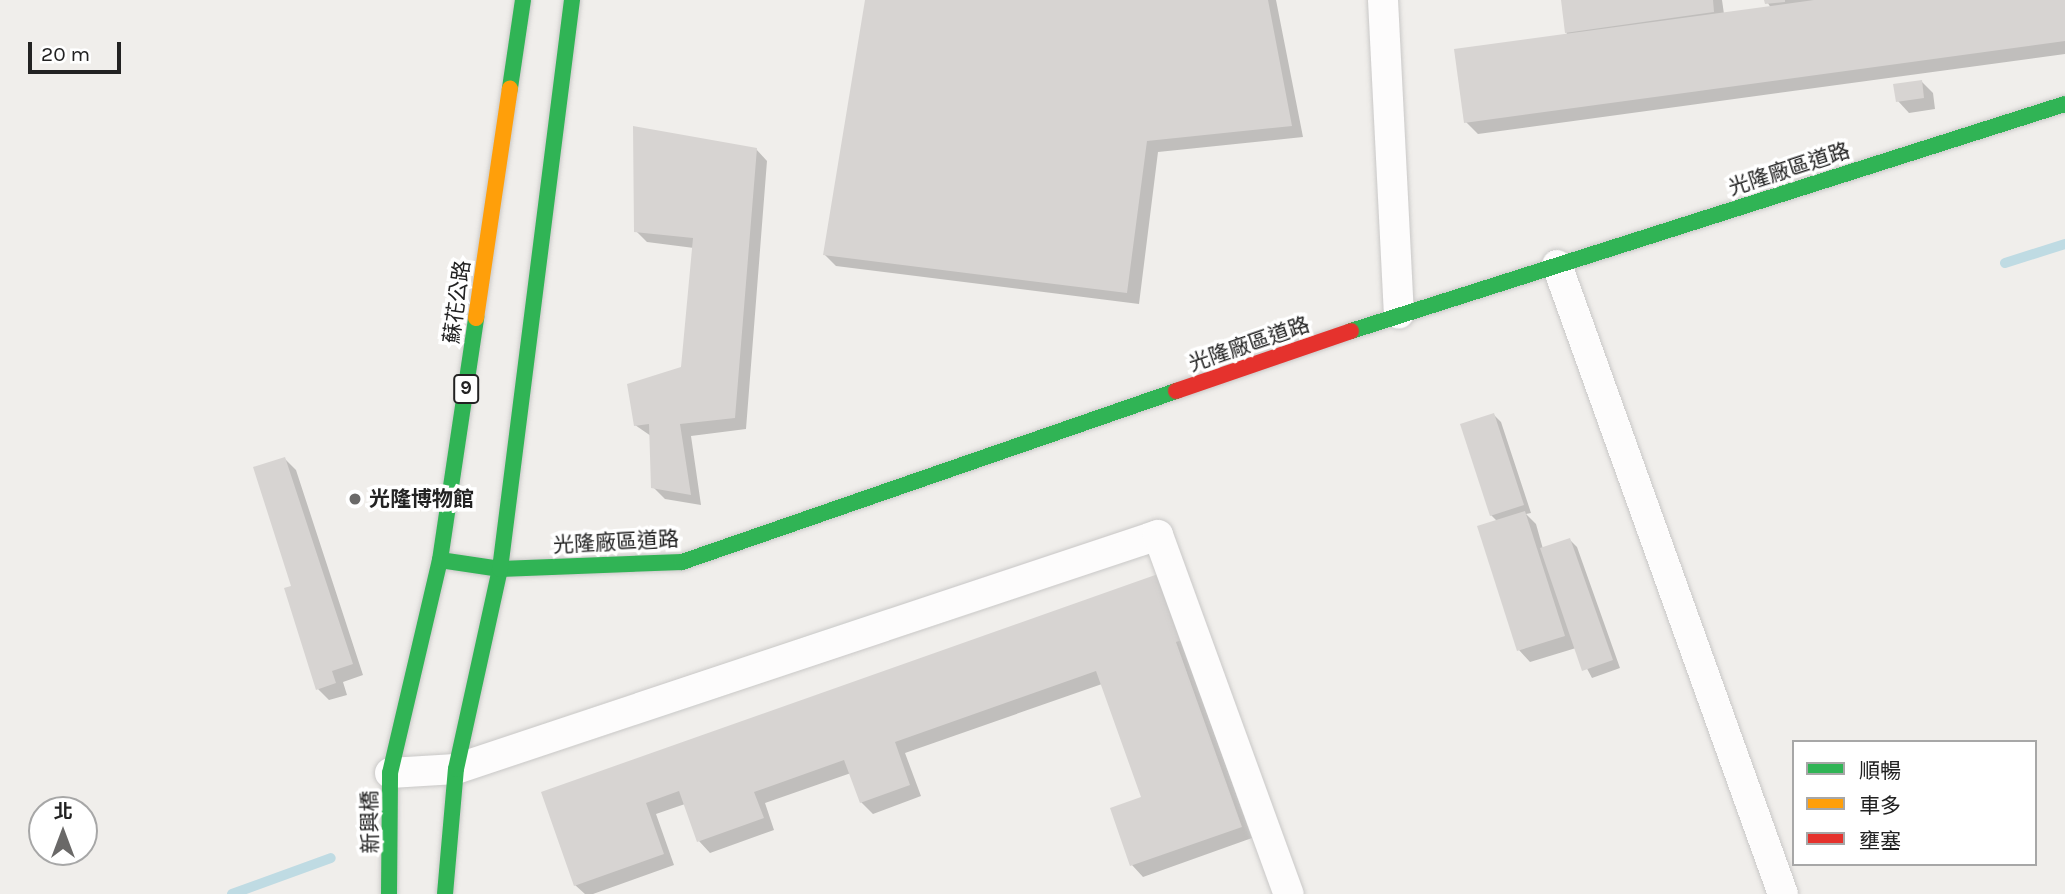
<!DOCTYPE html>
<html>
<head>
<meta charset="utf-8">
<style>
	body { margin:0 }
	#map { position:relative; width:2065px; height:894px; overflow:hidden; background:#f0eeeb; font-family:Karla,"Noto Sans TC",sans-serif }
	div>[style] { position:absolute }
	.shadow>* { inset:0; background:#0003 }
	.stream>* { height:10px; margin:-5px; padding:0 5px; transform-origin:5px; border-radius:5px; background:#bfdbe3 }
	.building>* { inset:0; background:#d7d4d2 }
	.roads { filter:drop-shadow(0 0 2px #c9c8c7) drop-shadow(0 0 2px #c9c8c7) }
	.street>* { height:30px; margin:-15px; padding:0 15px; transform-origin:15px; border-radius:15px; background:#fdfcfc }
	.fast>* { height:16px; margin:-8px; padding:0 8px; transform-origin:8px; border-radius:8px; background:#30b455 }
	.slow>* { height:16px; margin:-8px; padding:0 8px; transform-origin:8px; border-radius:8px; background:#ff9f0a }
	.jam>* { height:16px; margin:-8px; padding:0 8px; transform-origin:8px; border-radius:8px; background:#e5322d }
	.dots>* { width:19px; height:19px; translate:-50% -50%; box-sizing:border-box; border:4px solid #fff; border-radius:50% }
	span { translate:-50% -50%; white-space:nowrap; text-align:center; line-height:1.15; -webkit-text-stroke:7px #fff; paint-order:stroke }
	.shield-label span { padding:2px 5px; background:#fff; border:2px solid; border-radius:5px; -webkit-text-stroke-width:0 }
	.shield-label { font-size:19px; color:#222; font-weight:700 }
	.street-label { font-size:21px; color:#222 }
	.poi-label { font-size:21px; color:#222; font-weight:700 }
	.left { translate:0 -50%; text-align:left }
	.legend { position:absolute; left:1792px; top:740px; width:245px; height:126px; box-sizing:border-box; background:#fff; border:2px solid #a7a7a7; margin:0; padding:9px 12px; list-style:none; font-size:21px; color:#222 }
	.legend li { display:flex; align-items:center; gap:14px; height:35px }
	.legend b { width:35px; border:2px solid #a7a7a7 }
	.north { position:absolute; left:28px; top:796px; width:70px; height:70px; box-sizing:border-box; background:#fff; border:2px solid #a7a7a7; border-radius:50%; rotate:0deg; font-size:19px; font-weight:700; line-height:28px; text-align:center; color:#222 }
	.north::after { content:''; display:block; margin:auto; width:24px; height:32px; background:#6a6968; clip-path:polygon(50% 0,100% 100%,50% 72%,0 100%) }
	.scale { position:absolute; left:28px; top:42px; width:93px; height:32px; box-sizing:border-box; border:4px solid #222; border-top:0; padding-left:9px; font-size:21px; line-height:24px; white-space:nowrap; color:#222; -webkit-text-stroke:5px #fff; paint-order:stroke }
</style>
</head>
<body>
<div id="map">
	<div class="shadow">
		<i style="clip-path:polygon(867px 0,1276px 0,1303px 137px,1158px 152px,1139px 304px,836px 266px,824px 254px)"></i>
		<i style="clip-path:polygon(1563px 0,1722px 0,1724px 14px,1771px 8px,1766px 0,2065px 0,2065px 54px,1478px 134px,1466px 122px,1567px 36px)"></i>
		<i style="clip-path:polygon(1921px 81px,1933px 93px,1935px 109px,1909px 113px,1898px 101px)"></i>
		<i style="clip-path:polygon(756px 149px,767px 161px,746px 429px,691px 436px,701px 505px,665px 499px,653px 487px,651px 436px,635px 425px,683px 368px,694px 248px,647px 242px,636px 231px)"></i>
		<i style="clip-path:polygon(1494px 415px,1501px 422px,1531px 513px,1526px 514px,1536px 524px,1543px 549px,1570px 540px,1577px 547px,1620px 668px,1592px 678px,1576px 648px,1530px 662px,1519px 650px,1497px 521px,1491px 515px)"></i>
		<i style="clip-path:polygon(285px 459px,296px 470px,363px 675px,343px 682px,347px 695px,329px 700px,318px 689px,293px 587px)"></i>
		<i style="clip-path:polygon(1175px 570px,1186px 654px,1252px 838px,1143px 877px,1132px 865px,1143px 798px,1102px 684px,905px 753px,921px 796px,873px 814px,861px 802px,851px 773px,765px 803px,774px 830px,710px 853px,699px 841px,685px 804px,656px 814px,674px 865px,593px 894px,585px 894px,575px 885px,543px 793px)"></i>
	</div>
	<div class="stream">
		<i style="left:2005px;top:263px;width:63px;rotate:-17.6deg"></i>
		<i style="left:232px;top:894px;width:105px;rotate:-20deg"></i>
	</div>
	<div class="building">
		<i style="clip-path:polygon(865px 0,1268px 0,1292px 126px,1147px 141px,1127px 293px,823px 255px)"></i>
		<i style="clip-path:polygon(1561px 0,1713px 0,1714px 12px,1565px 33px)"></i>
		<i style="clip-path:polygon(1764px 0,1785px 0,1785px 2px,1765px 4px)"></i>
		<i style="clip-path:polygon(1814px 0,2065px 0,2065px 41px,1464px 123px,1454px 49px)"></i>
		<i style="clip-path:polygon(1922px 80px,1924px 98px,1896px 102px,1893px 84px)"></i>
		<i style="clip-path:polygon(633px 126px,757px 148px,735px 418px,680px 424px,691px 495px,651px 488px,649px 424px,634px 426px,627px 384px,681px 367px,693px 238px,634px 232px)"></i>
		<i style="clip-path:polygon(1494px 413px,1524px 505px,1490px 516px,1460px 424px)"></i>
		<i style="clip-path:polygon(285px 457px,353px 664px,332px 671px,336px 683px,316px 690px,284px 588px,291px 586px,253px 467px)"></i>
		<i style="clip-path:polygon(1525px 511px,1565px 636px,1517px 651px,1477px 526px)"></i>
		<i style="clip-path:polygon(1570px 538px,1613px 660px,1582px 671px,1540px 548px)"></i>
		<i style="clip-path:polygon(1175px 568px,1199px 634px,1176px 642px,1242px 827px,1130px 866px,1110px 808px,1141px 797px,1096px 671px,895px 742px,910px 785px,860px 803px,844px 760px,754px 792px,764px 818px,697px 842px,679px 791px,646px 803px,664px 854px,574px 886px,541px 792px)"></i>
	</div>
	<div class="roads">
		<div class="street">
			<i style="left:1383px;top:0;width:314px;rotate:87.1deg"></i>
			<i style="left:1557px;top:265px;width:668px;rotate:70.24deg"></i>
			<i style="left:390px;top:773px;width:66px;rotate:-3.5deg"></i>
			<i style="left:456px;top:769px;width:740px;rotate:-18.43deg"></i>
			<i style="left:1158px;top:535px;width:382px;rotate:70deg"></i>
		</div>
		<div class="fast">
			<i style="left:510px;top:88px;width:89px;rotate:-81.6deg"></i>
			<i style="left:1351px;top:331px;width:749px;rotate:-17.64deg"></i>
			<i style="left:440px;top:560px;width:61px;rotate:8.5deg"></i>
			<i style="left:500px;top:569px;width:182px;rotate:-2.2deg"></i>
			<i style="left:682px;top:562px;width:523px;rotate:-19.09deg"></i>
			<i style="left:389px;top:894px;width:121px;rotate:-89.5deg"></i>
			<i style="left:390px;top:773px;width:219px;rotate:-76.8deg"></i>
			<i style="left:440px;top:560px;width:245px;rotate:-81.5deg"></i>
			<i style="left:445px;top:894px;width:125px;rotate:-85deg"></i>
			<i style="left:456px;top:769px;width:205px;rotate:-77.6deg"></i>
			<i style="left:500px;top:569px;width:574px;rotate:-82.79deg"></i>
		</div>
		<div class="slow">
			<i style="left:476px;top:318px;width:232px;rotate:-81.6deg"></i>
		</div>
		<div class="jam">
			<i style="left:1176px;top:391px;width:185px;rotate:-18.9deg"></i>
		</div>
	</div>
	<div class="dots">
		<i style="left:355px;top:499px;background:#6a6968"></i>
	</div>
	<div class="shield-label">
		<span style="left:466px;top:389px">9</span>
	</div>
	<div class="street-label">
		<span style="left:1789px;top:169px;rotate:-18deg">光隆廠區道路</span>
		<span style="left:457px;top:302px;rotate:-82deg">蘇花公路</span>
		<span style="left:1249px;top:344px;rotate:-19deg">光隆廠區道路</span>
		<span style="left:616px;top:542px;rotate:-3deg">光隆廠區道路</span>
		<span style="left:370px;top:822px;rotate:-91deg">新興橋</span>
	</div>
	<div class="poi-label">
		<span class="left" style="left:369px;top:499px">光隆博物館</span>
	</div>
	<ul class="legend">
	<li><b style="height:9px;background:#30b455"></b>順暢</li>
	<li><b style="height:9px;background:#ff9f0a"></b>車多</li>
	<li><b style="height:9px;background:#e5322d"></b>壅塞</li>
	</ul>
	<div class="north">北</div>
	<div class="scale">20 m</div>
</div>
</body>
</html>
